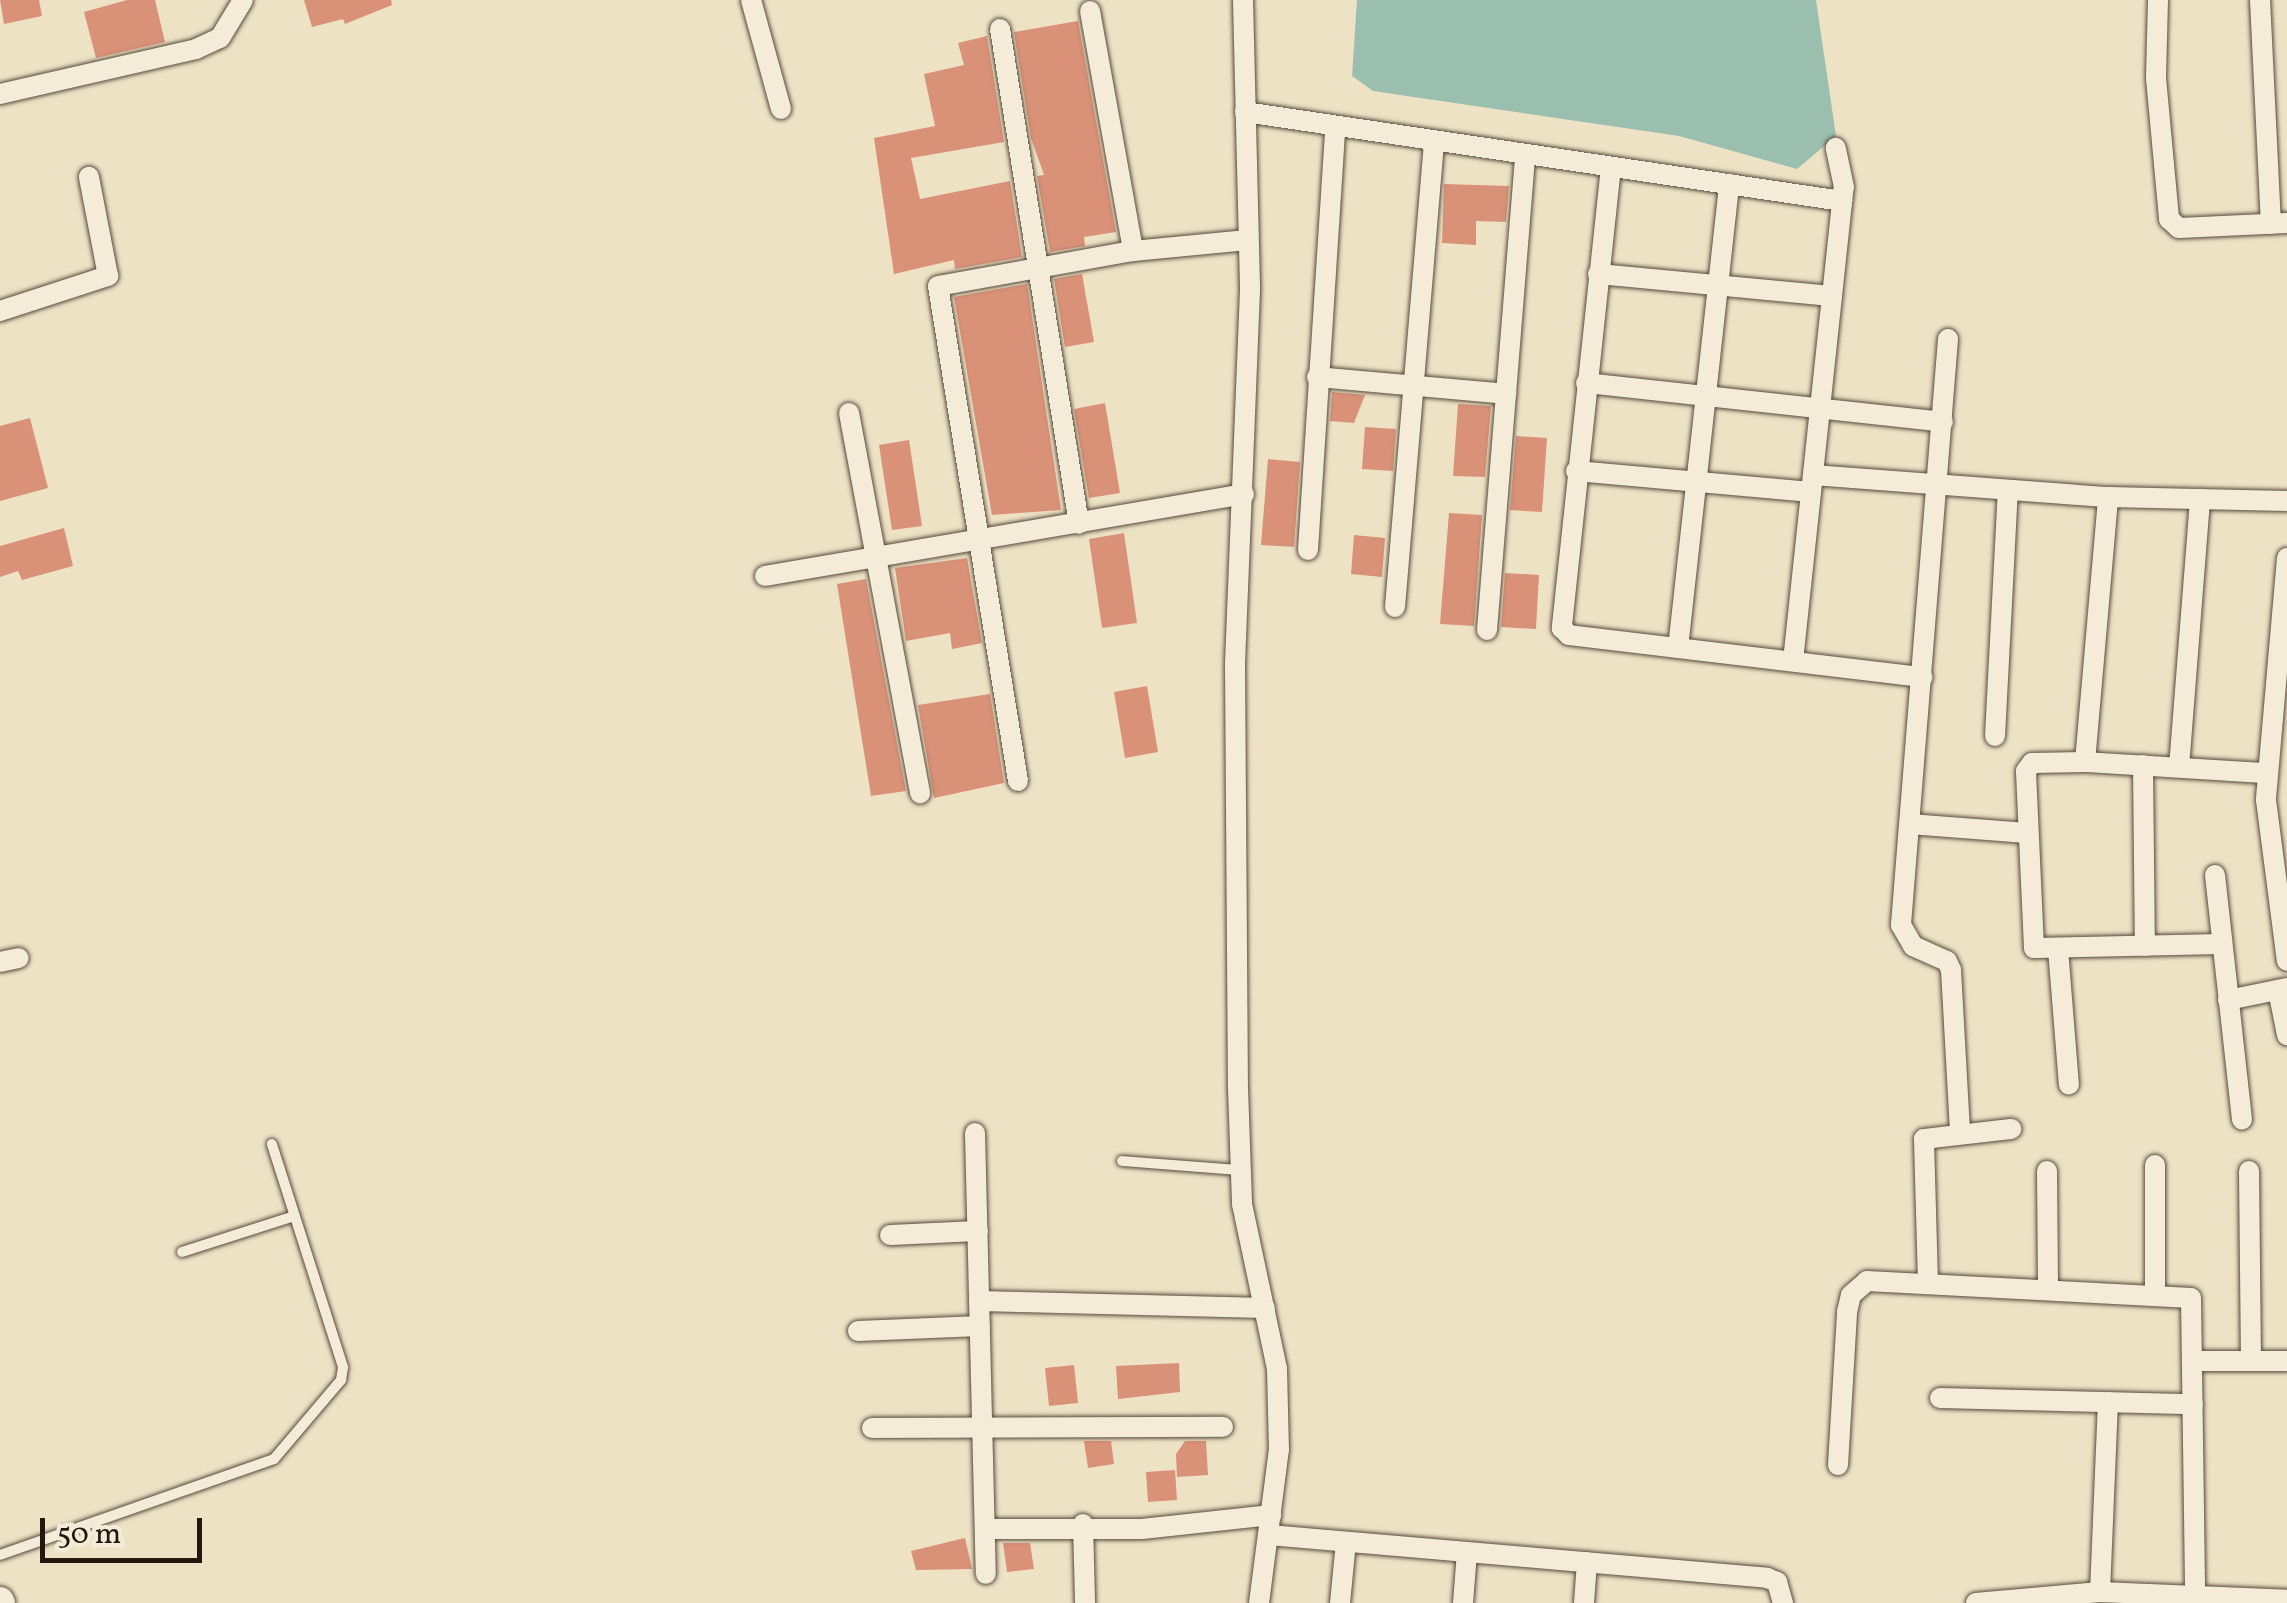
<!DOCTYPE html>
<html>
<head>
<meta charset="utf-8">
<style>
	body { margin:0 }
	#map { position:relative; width:2287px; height:1603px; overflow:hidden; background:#eee2c5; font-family:Vollkorn,serif }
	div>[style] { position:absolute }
	.water>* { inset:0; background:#9bbfaf }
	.building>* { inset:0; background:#d99178 }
	.roads { filter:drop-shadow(0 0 2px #564a3c) drop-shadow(0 0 2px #564a3c) }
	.lane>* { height:10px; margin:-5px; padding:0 5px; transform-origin:5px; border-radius:5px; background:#f4ecd9 }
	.street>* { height:20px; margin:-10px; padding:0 10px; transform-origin:10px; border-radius:10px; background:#f4ecd9 }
	.secondary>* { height:28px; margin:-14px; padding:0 14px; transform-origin:14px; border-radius:14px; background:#f4ecd9 }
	span { translate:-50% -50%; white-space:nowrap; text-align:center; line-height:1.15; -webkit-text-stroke:8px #f4ecd9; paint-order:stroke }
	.scale { position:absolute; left:40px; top:1518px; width:162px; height:45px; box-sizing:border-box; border:5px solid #23180e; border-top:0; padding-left:12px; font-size:30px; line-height:35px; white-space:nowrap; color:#23180e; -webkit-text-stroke:8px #f4ecd9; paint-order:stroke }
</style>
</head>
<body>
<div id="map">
	<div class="water">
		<i style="clip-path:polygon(1357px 0,1816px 0,1836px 136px,1797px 169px,1679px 136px,1373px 91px,1352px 76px)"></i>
	</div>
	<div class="building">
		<i style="clip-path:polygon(0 0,39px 0,42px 16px,4px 24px)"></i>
		<i style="clip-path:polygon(127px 0,155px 0,165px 42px,96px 58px,84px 12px)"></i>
		<i style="clip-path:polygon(304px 0,391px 0,392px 5px,345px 24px,343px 19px,312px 27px)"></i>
		<i style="clip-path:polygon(1078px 21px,1116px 232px,1084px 237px,1085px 246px,1050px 252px,1037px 176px,1044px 175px,1031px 138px,1014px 32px)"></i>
		<i style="clip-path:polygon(987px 36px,1004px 142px,911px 158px,920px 199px,1010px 181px,1022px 257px,955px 269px,954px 260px,894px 274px,874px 138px,935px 126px,924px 74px,964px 65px,958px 43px)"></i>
		<i style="clip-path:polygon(1444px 184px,1509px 186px,1506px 222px,1476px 221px,1476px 245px,1442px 243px)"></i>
		<i style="clip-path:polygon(1082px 274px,1094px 342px,1065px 347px,1054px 279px)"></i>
		<i style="clip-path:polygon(1027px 284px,1061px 510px,992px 515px,954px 297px)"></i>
		<i style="clip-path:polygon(1332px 392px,1365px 395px,1354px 423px,1330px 421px)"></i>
		<i style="clip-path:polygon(1105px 403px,1120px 493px,1089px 498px,1074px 409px)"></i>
		<i style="clip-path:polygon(1458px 404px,1491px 406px,1485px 477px,1453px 476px)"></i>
		<i style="clip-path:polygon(30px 418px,48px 488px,0 501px,0 426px)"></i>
		<i style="clip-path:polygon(1365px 427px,1396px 429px,1393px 471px,1362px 469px)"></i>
		<i style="clip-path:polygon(1516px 436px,1547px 438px,1542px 512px,1510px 510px)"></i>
		<i style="clip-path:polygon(909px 440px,922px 526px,892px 530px,879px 445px)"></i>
		<i style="clip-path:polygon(1268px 459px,1300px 462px,1294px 547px,1261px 545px)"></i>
		<i style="clip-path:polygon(1449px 513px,1482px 515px,1474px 626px,1440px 624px)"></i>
		<i style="clip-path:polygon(64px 528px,73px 566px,22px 580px,18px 571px,0 577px,0 546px)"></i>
		<i style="clip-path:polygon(1124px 533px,1137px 623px,1102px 628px,1089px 539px)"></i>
		<i style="clip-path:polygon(1354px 535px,1385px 538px,1382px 577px,1351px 574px)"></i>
		<i style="clip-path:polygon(967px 558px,982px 643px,952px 649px,950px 633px,906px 641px,895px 568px)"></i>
		<i style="clip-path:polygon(1505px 573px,1539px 575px,1536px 629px,1501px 627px)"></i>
		<i style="clip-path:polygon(866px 579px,906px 791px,871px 796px,837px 584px)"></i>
		<i style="clip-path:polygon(1147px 686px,1158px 752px,1125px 758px,1114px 692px)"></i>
		<i style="clip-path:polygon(990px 694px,1004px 783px,934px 798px,918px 705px)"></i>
		<i style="clip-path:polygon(1179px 1363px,1180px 1392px,1118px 1399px,1116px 1366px)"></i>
		<i style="clip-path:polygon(1074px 1365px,1078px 1403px,1049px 1406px,1045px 1368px)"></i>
		<i style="clip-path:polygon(1084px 1441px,1111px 1441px,1114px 1464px,1088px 1468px)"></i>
		<i style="clip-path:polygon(1185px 1441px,1206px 1441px,1208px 1475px,1177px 1477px,1176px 1454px)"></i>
		<i style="clip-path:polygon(1175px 1470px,1177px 1500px,1148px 1502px,1146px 1472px)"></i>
		<i style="clip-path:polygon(965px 1538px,972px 1569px,916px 1570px,911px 1551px)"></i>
		<i style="clip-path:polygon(1003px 1543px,1030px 1543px,1034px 1569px,1007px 1572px)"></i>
	</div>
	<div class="roads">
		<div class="lane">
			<i style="left:1122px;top:1161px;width:118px;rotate:4.4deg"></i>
			<i style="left:182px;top:1252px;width:118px;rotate:-17.8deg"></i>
			<i style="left:0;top:1555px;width:290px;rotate:-19.3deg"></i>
			<i style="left:274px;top:1459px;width:104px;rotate:-49.7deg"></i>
			<i style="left:341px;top:1380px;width:13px;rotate:-81deg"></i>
			<i style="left:343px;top:1367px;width:234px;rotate:-107.7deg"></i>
		</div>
		<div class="street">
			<i style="left:751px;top:0;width:113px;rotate:74.6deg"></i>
			<i style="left:1243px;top:0;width:290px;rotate:88.6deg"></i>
			<i style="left:1250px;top:290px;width:373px;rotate:92.3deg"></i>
			<i style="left:1235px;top:663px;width:425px;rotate:89.6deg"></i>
			<i style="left:1238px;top:1088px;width:116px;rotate:88deg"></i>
			<i style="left:1242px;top:1204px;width:169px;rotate:78deg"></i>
			<i style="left:1277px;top:1369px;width:80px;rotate:88.6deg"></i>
			<i style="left:1279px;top:1449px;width:155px;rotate:97.4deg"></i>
			<i style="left:2158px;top:0;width:78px;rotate:91.5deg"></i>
			<i style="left:2156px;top:78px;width:142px;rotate:84.7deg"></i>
			<i style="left:2169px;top:219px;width:13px;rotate:42deg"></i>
			<i style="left:2179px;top:228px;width:108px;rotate:-2.7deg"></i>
			<i style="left:2260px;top:0;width:224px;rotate:87.2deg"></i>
			<i style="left:1090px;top:11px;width:244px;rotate:79.8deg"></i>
			<i style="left:1000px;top:29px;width:501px;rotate:80.93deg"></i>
			<i style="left:0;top:94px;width:201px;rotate:-12.9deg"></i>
			<i style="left:196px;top:49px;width:26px;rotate:-25deg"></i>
			<i style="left:220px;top:38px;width:44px;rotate:-58.8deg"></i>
			<i style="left:1245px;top:112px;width:604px;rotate:8.48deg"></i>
			<i style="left:1611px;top:167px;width:464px;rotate:96.1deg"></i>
			<i style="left:1562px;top:628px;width:10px;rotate:45deg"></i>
			<i style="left:1569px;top:635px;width:356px;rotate:6.8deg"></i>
			<i style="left:1598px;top:274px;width:235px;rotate:5.4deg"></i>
			<i style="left:0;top:311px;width:114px;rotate:-18deg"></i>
			<i style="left:108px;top:276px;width:101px;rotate:-100.9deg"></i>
			<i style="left:1948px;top:339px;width:588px;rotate:94.59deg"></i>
			<i style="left:1901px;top:925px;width:24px;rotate:60deg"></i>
			<i style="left:1913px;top:946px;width:37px;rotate:24deg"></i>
			<i style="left:1947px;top:961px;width:10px;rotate:66deg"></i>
			<i style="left:1951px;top:970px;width:161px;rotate:86.8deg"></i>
			<i style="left:1317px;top:377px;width:190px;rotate:5.1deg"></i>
			<i style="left:1586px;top:383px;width:359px;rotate:6.2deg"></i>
			<i style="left:849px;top:413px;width:387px;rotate:79.4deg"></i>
			<i style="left:1576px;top:471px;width:236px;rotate:5.1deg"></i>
			<i style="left:1813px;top:475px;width:296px;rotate:4.3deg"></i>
			<i style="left:2108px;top:497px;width:179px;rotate:1.3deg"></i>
			<i style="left:1308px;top:550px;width:424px;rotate:-86.3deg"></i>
			<i style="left:2287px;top:558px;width:243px;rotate:95deg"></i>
			<i style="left:2266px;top:800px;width:162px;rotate:82.6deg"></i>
			<i style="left:765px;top:576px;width:486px;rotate:-9.7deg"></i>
			<i style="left:1395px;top:607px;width:468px;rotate:-85.2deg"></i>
			<i style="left:1487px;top:630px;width:477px;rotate:-85.4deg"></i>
			<i style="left:1678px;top:648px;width:467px;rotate:-83.7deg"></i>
			<i style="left:1793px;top:661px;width:477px;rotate:-83.9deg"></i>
			<i style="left:1844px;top:187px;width:40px;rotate:-102deg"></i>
			<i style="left:1995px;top:736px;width:246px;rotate:-87deg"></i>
			<i style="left:2085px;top:762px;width:266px;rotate:-85deg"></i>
			<i style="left:2143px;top:765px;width:181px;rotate:89.4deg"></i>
			<i style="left:2179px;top:767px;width:269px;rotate:-85.5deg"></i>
			<i style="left:1018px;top:781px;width:501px;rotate:-99.18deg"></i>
			<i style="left:938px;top:286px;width:198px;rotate:-10.2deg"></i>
			<i style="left:1133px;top:251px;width:115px;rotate:-5.5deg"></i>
			<i style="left:1910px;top:824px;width:117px;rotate:4.4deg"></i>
			<i style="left:2215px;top:875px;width:246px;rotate:83.7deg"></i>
			<i style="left:2222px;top:944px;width:188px;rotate:178.8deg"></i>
			<i style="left:2034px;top:948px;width:177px;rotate:-92.6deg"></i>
			<i style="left:2026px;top:771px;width:10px;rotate:-53deg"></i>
			<i style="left:2032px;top:763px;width:53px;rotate:-1.1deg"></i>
			<i style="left:2085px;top:762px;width:181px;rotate:3.5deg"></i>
			<i style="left:2058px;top:949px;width:136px;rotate:85.4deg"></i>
			<i style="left:0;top:962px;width:19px;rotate:-12deg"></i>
			<i style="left:2278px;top:990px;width:46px;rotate:78.7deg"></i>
			<i style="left:2228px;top:1000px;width:60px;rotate:-11.5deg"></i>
			<i style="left:975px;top:1133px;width:441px;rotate:88.6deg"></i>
			<i style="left:2155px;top:1165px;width:129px;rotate:90deg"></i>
			<i style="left:2047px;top:1171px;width:118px;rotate:89.5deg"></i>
			<i style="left:2249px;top:1171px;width:190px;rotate:89.4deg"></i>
			<i style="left:890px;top:1235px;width:88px;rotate:-2.6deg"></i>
			<i style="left:1928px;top:1283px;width:144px;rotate:-91.6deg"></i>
			<i style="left:1924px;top:1139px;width:88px;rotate:-6.6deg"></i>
			<i style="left:979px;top:1301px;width:286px;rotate:1.4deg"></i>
			<i style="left:858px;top:1331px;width:122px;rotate:-2.3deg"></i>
			<i style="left:2194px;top:1361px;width:93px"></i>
			<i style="left:1940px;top:1398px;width:253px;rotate:1.4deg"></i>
			<i style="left:872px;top:1428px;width:351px;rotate:-0.2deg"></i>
			<i style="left:1838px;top:1465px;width:153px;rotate:-86.6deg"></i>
			<i style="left:1847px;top:1312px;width:17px;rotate:-77deg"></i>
			<i style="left:1851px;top:1295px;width:21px;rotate:-41deg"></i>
			<i style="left:1867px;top:1281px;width:324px;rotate:3deg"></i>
			<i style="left:2191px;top:1298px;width:295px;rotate:89.2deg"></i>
			<i style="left:1083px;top:1524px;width:79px;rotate:88.5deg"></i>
			<i style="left:985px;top:1529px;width:157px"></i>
			<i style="left:1142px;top:1529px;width:130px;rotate:-6.2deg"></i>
			<i style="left:1269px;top:1535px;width:500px;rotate:4.9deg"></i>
			<i style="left:1767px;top:1578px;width:11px;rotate:22deg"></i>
			<i style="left:1777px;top:1582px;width:22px;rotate:74deg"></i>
			<i style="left:2100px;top:1592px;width:190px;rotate:-87.6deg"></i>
			<i style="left:1340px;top:1603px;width:61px;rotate:-84.4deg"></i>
			<i style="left:1463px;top:1603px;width:51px;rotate:-85.5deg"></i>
			<i style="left:1584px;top:1603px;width:41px;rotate:-85.8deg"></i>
			<i style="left:1976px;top:1603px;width:124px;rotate:-5.1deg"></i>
			<i style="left:2100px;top:1592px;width:187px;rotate:2.4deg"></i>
		</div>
		<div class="secondary">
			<i style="left:0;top:1601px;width:2px;rotate:63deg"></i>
		</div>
	</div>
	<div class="scale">50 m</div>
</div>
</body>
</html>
